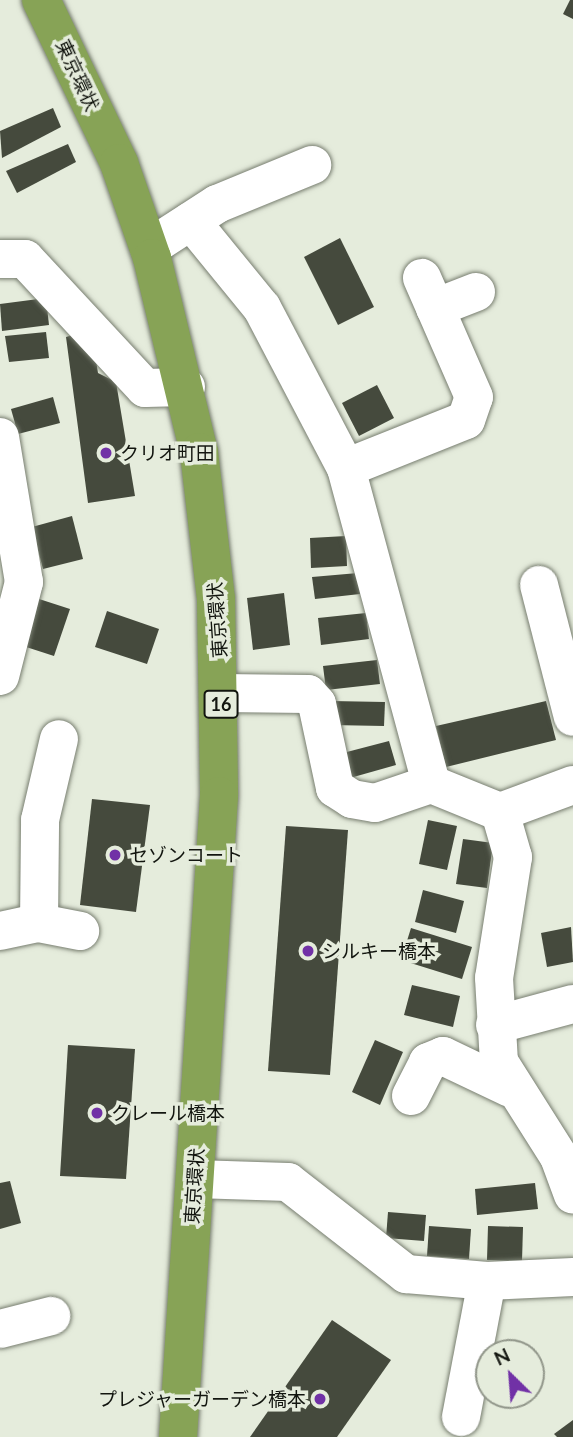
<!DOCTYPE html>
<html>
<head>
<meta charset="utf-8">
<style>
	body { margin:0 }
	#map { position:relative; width:573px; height:1437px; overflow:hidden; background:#e5ecdc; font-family:Lato,"Noto Sans JP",sans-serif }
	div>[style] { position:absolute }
	.building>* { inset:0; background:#454a3d }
	.roads { filter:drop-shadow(0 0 2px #787e70) drop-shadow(0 0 2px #787e70) }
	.minor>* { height:38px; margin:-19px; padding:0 19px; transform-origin:19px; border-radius:19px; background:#fff }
	.highway>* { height:38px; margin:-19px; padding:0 19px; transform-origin:19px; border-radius:19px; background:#87a356 }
	.dots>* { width:19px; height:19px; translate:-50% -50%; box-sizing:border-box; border:4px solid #e5ecdc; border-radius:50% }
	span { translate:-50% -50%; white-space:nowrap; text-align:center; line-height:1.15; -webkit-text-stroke:7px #e5ecdc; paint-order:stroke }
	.shield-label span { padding:2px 5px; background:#e5ecdc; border:2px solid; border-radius:5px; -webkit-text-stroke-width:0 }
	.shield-label { font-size:18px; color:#12150f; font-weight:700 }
	.street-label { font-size:19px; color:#12150f }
	.poi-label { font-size:19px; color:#12150f }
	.left { translate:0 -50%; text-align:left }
	.right { translate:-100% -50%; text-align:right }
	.north { position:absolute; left:475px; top:1339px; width:70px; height:70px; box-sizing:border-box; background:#e5ecdc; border:2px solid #91968a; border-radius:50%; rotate:335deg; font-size:19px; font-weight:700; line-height:28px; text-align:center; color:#12150f }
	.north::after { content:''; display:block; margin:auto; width:24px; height:32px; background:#7131a6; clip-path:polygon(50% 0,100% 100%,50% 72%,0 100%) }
</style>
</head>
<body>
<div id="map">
	<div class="building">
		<i style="clip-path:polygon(570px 0,573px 0,573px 19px,563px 14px)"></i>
		<i style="clip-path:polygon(53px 108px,61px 127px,2px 158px,0 131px)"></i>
		<i style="clip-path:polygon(68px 144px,76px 162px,17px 193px,6px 171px)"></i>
		<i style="clip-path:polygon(340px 238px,374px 307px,338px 325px,304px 257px)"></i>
		<i style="clip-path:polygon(46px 298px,49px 325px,2px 331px,0 304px)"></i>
		<i style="clip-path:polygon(46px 332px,49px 358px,9px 362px,5px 336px)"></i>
		<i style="clip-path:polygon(76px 334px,95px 354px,98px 373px,116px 382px,135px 496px,88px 503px,66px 337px)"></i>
		<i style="clip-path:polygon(377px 385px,394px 418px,359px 436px,342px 403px)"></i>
		<i style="clip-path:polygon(53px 397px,60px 423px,18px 434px,11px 409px)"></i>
		<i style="clip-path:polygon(72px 516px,83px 559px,43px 569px,32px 527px)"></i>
		<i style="clip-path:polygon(346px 536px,347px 566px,311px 568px,310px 538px)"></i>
		<i style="clip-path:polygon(358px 573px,360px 594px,315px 599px,312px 577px)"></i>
		<i style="clip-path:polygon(284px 593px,290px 645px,253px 650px,247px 598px)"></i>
		<i style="clip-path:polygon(36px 598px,70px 609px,54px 656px,20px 645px)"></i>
		<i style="clip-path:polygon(107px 611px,159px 629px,147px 664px,95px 647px)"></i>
		<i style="clip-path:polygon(366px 613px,369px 639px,321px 645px,318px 618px)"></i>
		<i style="clip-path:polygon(377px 660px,380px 684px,326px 690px,323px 666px)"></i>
		<i style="clip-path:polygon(331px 701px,385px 702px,384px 726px,331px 725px)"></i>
		<i style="clip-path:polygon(546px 701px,556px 740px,446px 767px,436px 726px)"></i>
		<i style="clip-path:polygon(389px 741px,396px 765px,350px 778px,343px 753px)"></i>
		<i style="clip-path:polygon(92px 799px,150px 805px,136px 912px,80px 905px)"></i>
		<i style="clip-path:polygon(428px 820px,457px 826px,447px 870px,419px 864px)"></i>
		<i style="clip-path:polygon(286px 826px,348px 830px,330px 1075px,268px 1071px)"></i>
		<i style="clip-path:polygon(463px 839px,493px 843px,487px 888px,456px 884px)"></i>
		<i style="clip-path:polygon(423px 890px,464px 901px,456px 933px,415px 922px)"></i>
		<i style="clip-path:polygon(571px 927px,573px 962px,547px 967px,541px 933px)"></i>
		<i style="clip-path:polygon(411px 928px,472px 947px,462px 979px,401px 960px)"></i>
		<i style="clip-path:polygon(412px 985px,460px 996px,453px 1027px,404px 1015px)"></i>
		<i style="clip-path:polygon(375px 1040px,403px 1052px,380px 1105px,352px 1092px)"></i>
		<i style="clip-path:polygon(68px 1045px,135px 1049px,126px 1179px,60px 1176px)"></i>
		<i style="clip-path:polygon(10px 1181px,21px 1223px,0 1229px,0 1183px)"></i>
		<i style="clip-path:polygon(535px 1183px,538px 1209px,477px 1215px,475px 1189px)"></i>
		<i style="clip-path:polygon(388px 1212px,426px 1215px,424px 1241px,386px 1238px)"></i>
		<i style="clip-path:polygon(429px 1226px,471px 1229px,469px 1259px,427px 1256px)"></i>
		<i style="clip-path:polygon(488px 1226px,523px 1227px,522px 1261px,487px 1260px)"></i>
		<i style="clip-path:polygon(332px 1320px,391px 1360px,337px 1437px,250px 1437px)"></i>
		<i style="clip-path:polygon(573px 1420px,573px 1437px,557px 1437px,554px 1434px)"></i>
	</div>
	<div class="roads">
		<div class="minor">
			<i style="left:191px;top:221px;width:112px;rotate:50.8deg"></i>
			<i style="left:262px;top:308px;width:181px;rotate:62.3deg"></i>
			<i style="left:346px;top:468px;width:327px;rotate:74.9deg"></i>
			<i style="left:149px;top:248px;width:81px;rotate:-32.9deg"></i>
			<i style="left:217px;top:204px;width:103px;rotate:-22.3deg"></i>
			<i style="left:0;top:259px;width:25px"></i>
			<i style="left:25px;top:259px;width:176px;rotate:47.1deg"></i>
			<i style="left:145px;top:388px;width:41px;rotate:-1.4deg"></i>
			<i style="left:435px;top:308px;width:44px;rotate:-21.3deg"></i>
			<i style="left:0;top:437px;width:147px;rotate:80.6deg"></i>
			<i style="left:24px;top:582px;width:97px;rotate:104.3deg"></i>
			<i style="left:346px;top:468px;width:129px;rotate:-21.8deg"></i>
			<i style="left:466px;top:420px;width:24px;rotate:-71deg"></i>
			<i style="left:474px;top:397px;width:130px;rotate:-113.6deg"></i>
			<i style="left:539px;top:585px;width:136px;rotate:75.6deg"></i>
			<i style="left:221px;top:693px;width:87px;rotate:0.7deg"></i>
			<i style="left:308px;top:694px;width:13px;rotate:48deg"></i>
			<i style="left:317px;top:704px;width:86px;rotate:77.9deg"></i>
			<i style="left:335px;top:788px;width:20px;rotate:33deg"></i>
			<i style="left:352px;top:799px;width:23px;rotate:10deg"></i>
			<i style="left:375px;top:803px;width:59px;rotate:-18.7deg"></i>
			<i style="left:431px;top:784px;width:74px;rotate:22.1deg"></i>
			<i style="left:500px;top:812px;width:78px;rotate:-20.3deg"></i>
			<i style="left:500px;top:812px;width:47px;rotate:73.9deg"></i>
			<i style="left:513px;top:857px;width:122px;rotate:98.9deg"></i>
			<i style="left:494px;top:978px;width:84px;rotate:86.6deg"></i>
			<i style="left:499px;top:1062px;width:112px;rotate:57.7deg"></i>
			<i style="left:559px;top:1157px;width:40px;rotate:69.8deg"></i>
			<i style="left:39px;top:923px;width:103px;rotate:-89.4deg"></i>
			<i style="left:40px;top:820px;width:83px;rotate:-76.8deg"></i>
			<i style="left:0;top:931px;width:40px;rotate:-12deg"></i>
			<i style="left:39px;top:923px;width:42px;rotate:11deg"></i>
			<i style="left:495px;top:1025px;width:81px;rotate:-15.1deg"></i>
			<i style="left:411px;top:1096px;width:38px;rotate:-63deg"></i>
			<i style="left:428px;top:1062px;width:16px;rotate:-22deg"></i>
			<i style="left:443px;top:1056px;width:74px;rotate:25.5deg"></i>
			<i style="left:195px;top:1179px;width:93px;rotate:1.8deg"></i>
			<i style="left:288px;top:1182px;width:150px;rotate:37.9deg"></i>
			<i style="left:406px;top:1274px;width:81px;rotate:4.9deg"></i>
			<i style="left:487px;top:1281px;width:86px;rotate:-2.7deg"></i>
			<i style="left:0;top:1329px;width:53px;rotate:-14.3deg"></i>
			<i style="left:461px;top:1417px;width:138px;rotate:-79.2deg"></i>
		</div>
		<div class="highway">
			<i style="left:41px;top:0;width:181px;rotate:64.4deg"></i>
			<i style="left:119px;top:163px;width:101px;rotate:70.8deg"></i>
			<i style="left:152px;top:258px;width:200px;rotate:76.4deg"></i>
			<i style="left:199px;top:452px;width:148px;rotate:83.4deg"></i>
			<i style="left:216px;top:599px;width:197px;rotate:89.1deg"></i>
			<i style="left:219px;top:796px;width:642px;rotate:93.66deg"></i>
		</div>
	</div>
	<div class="dots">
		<i style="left:106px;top:453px;background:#7131a6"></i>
		<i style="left:115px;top:855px;background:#7131a6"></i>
		<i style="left:308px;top:951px;background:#7131a6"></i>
		<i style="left:97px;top:1113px;background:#7131a6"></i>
		<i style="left:320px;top:1399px;background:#7131a6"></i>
	</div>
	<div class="shield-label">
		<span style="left:221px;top:704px">16</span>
	</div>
	<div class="street-label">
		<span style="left:78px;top:75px;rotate:65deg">東京環状</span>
		<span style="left:217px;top:620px;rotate:-94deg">東京環状</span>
		<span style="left:194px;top:1186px;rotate:-86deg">東京環状</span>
	</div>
	<div class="poi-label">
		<span class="left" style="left:120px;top:453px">クリオ町田</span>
		<span class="left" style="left:129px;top:855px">セゾンコート</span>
		<span class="left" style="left:322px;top:951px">シルキー橋本</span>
		<span class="left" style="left:111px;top:1113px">クレール橋本</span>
		<span class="right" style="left:306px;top:1399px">プレジャーガーデン橋本</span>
	</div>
	<div class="north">N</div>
</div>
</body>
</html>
